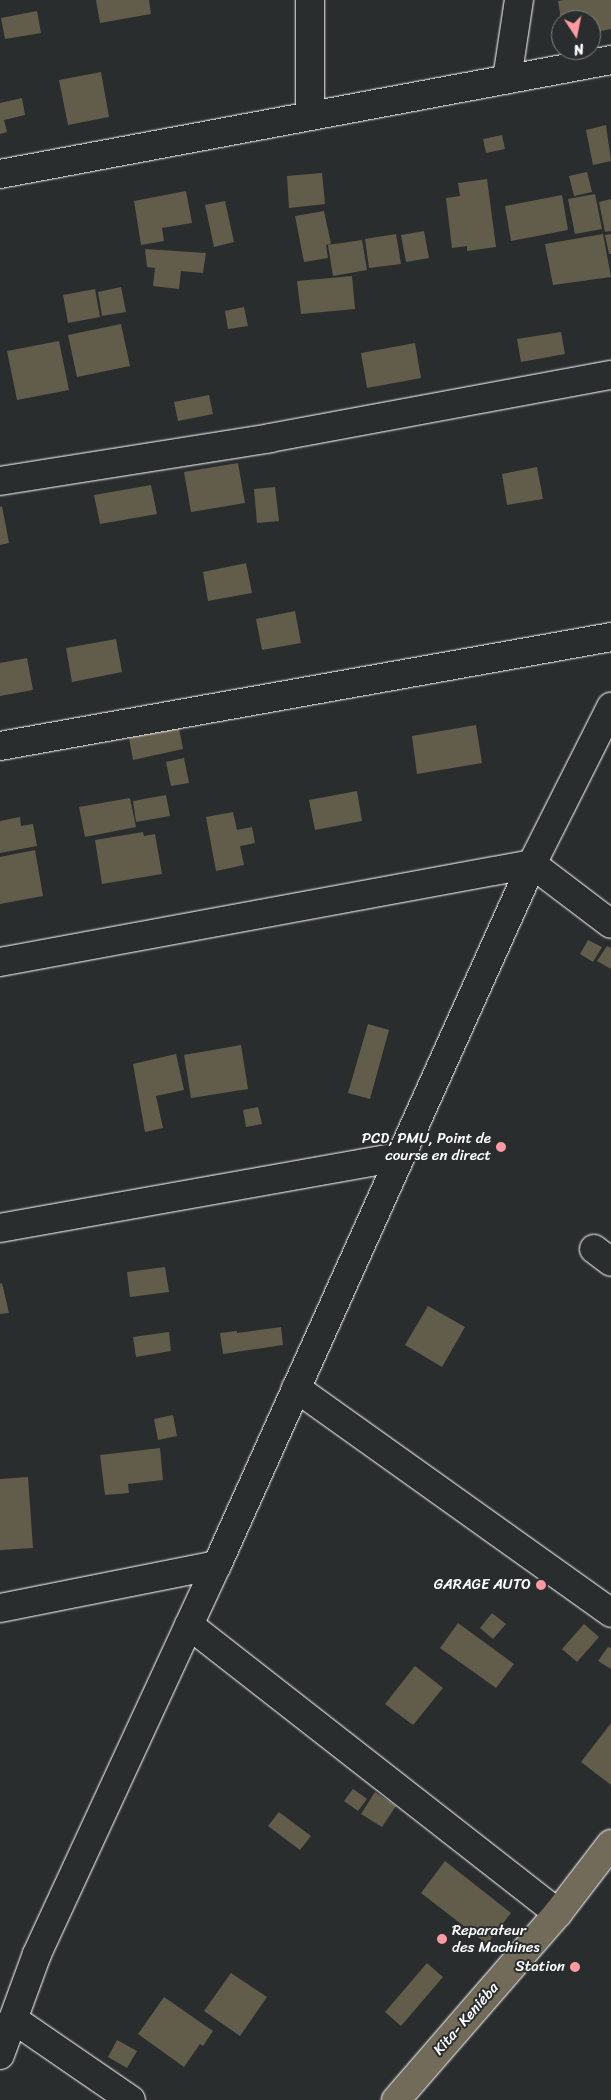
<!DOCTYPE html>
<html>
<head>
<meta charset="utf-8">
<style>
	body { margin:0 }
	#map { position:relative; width:611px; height:2100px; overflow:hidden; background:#2a2d2e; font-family:Sriracha,sans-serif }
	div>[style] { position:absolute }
	.building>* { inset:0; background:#625c4b }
	.roads { filter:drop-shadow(0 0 1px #fff) drop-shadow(0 0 1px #fff) }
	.minor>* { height:28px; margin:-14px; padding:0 14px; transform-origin:14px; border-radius:14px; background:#2a2d2e }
	.tertiary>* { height:28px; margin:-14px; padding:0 14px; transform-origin:14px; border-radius:14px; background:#2a2d2e }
	.primary>* { height:28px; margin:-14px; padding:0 14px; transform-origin:14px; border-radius:14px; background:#726b5a }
	.dots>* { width:14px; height:14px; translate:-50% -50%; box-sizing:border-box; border:2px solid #2a2d2e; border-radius:50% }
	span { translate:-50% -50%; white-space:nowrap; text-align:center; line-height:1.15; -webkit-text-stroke:4px #2a2d2e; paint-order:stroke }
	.poi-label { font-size:15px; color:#fff }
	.right { translate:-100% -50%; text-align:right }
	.left { translate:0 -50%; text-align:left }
	.street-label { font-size:15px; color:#fff }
	.north { position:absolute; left:551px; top:10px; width:50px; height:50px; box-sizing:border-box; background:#2a2d2e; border:1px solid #7f8182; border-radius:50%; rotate:169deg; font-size:14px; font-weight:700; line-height:20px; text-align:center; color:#fff }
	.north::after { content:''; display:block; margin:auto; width:18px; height:22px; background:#ff9aa2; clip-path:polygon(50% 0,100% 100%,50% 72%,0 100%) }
</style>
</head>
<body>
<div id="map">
	<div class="building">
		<i style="clip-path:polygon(96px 0,149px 0,151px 14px,100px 23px)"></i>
		<i style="clip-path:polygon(564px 0,611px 0,611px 29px,591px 33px,591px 20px,561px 20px,558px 1px)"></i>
		<i style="clip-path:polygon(37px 11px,41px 33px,5px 39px,1px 18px)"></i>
		<i style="clip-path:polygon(101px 72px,109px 117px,68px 125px,59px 80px)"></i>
		<i style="clip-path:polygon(22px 98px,25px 115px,4px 120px,7px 132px,0 134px,0 103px)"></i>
		<i style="clip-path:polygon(606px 125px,611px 161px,593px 165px,586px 130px)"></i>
		<i style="clip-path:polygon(502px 135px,505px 149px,486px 153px,483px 139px)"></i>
		<i style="clip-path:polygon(587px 172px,592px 192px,574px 196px,569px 176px)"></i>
		<i style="clip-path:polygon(322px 173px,325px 204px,289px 208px,287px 176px)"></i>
		<i style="clip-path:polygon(487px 179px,496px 247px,467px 251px,467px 246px,452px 248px,446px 198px,460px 196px,458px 183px)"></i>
		<i style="clip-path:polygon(186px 191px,192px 223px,162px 228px,164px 241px,141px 245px,134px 201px)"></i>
		<i style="clip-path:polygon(595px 194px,602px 229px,575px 234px,568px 199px)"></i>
		<i style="clip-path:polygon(562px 195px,568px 230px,511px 241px,505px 206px)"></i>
		<i style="clip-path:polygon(611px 199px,611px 231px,605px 232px,599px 202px)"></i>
		<i style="clip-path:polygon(225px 201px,234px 242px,214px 247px,205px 205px)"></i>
		<i style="clip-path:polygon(324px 211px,331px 244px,326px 245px,328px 258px,304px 262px,295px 216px)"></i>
		<i style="clip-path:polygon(424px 231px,429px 258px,406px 262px,401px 235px)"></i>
		<i style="clip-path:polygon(396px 234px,401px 264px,369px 268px,365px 239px)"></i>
		<i style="clip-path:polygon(603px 234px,611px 277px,553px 285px,545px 244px)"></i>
		<i style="clip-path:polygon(611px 234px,611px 254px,609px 254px,605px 235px)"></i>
		<i style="clip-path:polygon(362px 240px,367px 270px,333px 276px,328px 245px)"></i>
		<i style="clip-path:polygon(145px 249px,206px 253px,203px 273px,181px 271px,179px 289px,153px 286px,155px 268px,147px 267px)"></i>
		<i style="clip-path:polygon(352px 276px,355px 309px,301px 314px,297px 281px)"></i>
		<i style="clip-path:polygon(121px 287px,126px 312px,102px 316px,98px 292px)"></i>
		<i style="clip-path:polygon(95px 289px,100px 317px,68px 323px,63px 295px)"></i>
		<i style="clip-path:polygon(244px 307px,248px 326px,228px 329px,225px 311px)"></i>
		<i style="clip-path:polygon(121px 324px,130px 366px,77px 377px,68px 335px)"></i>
		<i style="clip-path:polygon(561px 332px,565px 354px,521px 362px,517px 339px)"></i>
		<i style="clip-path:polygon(59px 341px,69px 390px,17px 400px,7px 351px)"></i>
		<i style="clip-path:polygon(415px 343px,421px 378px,367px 388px,361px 353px)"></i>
		<i style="clip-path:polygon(209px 395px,213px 414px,178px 421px,174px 402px)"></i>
		<i style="clip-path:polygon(238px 463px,245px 503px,191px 512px,184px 472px)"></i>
		<i style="clip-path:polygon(537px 467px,543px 499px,507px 505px,502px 474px)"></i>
		<i style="clip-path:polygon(151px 485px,157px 514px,100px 524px,94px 495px)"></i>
		<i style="clip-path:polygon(275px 487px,279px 521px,257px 523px,254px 489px)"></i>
		<i style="clip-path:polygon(2px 506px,9px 543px,0 545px,0 507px)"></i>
		<i style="clip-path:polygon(246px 563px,252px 593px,208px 601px,203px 572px)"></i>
		<i style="clip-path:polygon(295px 611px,301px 643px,262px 650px,256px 619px)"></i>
		<i style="clip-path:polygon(116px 639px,122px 672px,72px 682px,66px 648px)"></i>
		<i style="clip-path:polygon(27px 658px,33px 690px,0 696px,0 663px)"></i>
		<i style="clip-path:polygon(476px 725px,482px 763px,417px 774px,412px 736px)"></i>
		<i style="clip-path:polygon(179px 728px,183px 749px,133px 760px,129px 738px)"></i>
		<i style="clip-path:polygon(184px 758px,189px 783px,171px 786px,166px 762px)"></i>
		<i style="clip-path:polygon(357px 791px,362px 821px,315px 830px,309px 800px)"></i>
		<i style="clip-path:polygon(166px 795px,170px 816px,136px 822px,133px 801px)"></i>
		<i style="clip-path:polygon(130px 798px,136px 827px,85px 837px,79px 807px)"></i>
		<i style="clip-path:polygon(233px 812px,237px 830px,252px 827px,255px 843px,240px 846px,244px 865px,216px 871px,206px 817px)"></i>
		<i style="clip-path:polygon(20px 817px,21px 826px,33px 824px,37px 846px,0 853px,0 821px)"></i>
		<i style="clip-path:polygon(143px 832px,144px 836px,155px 834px,162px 874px,102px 884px,95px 840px)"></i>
		<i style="clip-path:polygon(35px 850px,43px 896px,0 904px,0 857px)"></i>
		<i style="clip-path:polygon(588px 940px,602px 947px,593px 962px,580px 954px)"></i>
		<i style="clip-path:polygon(607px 946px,611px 948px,611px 969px,597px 961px)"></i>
		<i style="clip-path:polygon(368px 1024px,389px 1030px,370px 1099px,348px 1093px)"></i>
		<i style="clip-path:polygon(241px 1045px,248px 1089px,191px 1098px,184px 1055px)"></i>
		<i style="clip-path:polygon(176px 1054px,184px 1090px,156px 1096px,163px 1128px,145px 1132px,133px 1064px)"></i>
		<i style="clip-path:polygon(258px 1107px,262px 1124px,246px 1127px,243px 1110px)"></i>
		<i style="clip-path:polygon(165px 1267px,169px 1292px,130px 1297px,127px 1272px)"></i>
		<i style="clip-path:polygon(2px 1283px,9px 1313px,0 1314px,0 1284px)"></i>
		<i style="clip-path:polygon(428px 1306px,465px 1327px,442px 1367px,405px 1345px)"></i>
		<i style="clip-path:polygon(281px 1327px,283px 1345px,223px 1354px,220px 1333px,237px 1331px,237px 1333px)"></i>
		<i style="clip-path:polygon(169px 1332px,171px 1351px,136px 1357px,133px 1337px)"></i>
		<i style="clip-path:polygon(173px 1415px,177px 1436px,158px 1440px,154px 1419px)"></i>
		<i style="clip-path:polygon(160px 1448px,163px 1480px,128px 1484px,129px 1493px,105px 1495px,100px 1455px)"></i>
		<i style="clip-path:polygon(28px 1477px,33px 1548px,0 1550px,0 1479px)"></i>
		<i style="clip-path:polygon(492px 1613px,506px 1624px,493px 1639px,480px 1628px)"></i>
		<i style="clip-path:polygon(458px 1623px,514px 1664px,496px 1688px,440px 1648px)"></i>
		<i style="clip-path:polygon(584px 1624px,599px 1637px,577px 1662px,562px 1649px)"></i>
		<i style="clip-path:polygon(608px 1647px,611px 1648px,611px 1669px,598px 1661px)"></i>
		<i style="clip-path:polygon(415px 1666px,443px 1688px,413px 1725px,385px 1704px)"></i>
		<i style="clip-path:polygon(611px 1723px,611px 1785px,581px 1762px)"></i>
		<i style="clip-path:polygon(353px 1789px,367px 1799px,358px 1811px,344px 1801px)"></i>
		<i style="clip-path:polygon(375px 1792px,396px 1806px,382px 1827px,361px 1814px)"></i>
		<i style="clip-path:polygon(279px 1812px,311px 1836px,300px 1850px,268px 1826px)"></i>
		<i style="clip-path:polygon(445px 1861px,511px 1913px,487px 1944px,421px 1893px)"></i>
		<i style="clip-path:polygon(427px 1963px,443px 1977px,401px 2026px,385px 2012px)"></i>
		<i style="clip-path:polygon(231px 1973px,267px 1997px,240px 2036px,204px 2011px)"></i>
		<i style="clip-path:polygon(164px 1997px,213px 2031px,203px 2046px,200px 2044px,184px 2067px,138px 2034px)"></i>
		<i style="clip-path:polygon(117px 2040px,137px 2051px,127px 2068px,108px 2057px)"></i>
	</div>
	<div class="roads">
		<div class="minor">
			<i style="left:310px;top:0;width:116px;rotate:90deg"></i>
			<i style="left:507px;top:79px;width:80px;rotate:-81.4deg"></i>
			<i style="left:0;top:174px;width:622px;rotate:-10.57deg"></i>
			<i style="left:0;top:481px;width:273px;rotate:-9deg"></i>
			<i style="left:270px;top:438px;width:347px;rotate:-10.5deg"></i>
			<i style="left:0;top:746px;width:621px;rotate:-10.11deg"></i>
			<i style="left:0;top:962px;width:541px;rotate:-10.44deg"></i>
			<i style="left:532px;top:864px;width:99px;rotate:37.2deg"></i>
			<i style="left:0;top:1228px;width:406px;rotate:-10.1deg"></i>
			<i style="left:594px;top:1249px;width:21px;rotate:37deg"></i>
			<i style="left:296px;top:1388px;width:387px;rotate:35.5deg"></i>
			<i style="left:0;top:1608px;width:221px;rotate:-11.2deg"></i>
			<i style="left:189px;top:1625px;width:468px;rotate:38deg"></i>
			<i style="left:13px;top:2019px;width:143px;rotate:34.5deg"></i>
		</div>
		<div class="tertiary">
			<i style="left:0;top:2055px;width:108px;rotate:-69.9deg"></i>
			<i style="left:37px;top:1954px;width:429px;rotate:-65.2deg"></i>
			<i style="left:217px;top:1565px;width:769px;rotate:-65.8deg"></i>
			<i style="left:532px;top:864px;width:176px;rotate:-63.3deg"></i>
		</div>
		<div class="primary">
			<i style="left:396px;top:2100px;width:247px;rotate:-49.1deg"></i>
			<i style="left:558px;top:1913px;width:87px;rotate:-52.5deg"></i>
		</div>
	</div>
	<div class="dots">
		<i style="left:501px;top:1147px;background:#ff9aa2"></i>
		<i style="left:541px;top:1585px;background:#ff9aa2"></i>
		<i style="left:442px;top:1939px;background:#ff9aa2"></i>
		<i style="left:575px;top:1967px;background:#ff9aa2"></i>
	</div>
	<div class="poi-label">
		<span class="right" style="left:491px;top:1147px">PCD, PMU, Point de<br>course en direct</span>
		<span class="right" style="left:531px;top:1585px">GARAGE AUTO</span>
		<span class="left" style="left:452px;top:1939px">Reparateur<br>des Machines</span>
		<span class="right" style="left:565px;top:1967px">Station</span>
	</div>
	<div class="street-label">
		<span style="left:466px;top:2019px;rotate:-49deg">Kita- Keniéba</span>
	</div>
	<div class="north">N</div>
</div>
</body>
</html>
